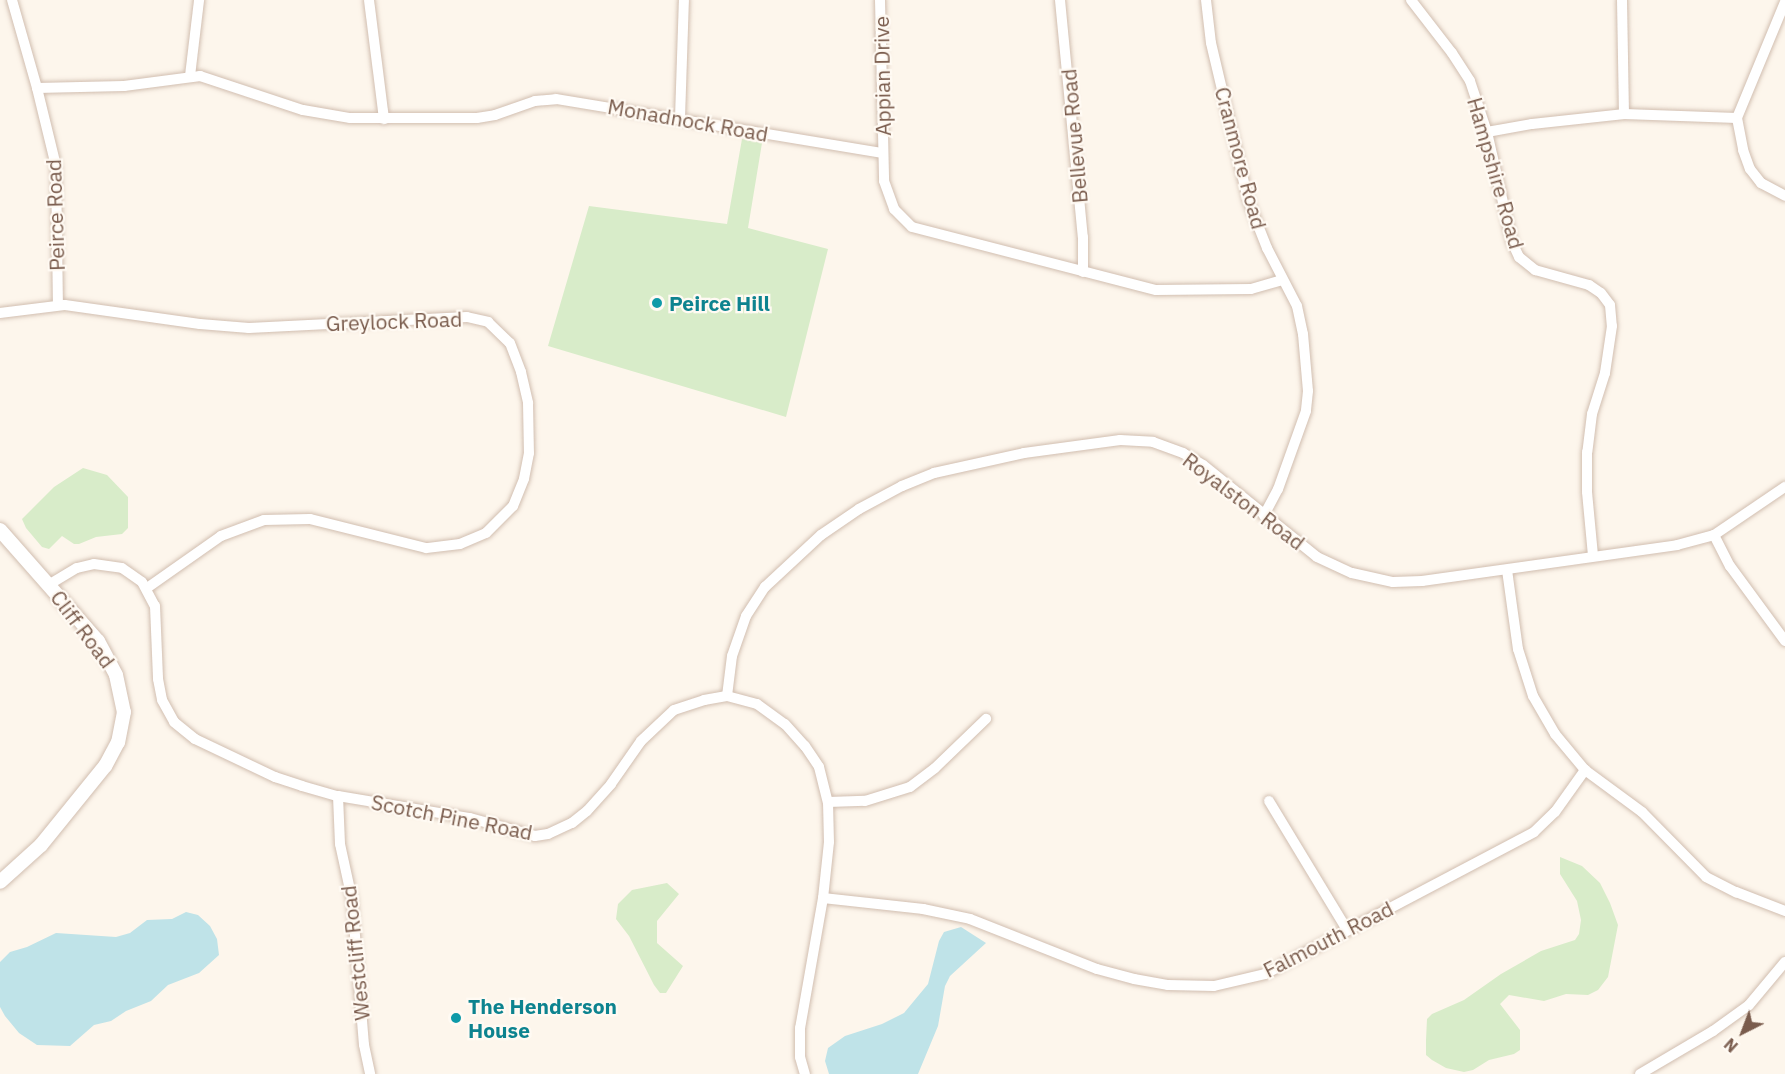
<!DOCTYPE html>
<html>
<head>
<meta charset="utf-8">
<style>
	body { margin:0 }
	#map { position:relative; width:1785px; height:1074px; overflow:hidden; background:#fdf6ec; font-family:"IBM Plex Sans",sans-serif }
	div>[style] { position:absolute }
	.green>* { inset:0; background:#d8ecc9 }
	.water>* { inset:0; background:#bfe3e8 }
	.roads { filter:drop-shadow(0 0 2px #d1beb0) drop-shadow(0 0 2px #d1beb0) }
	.minor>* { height:10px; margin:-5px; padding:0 5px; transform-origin:5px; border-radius:5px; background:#fff }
	.tertiary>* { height:14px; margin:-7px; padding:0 7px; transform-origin:7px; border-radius:7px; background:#fff }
	.dots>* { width:16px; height:16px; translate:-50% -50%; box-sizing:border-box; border:3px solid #fffaf3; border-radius:50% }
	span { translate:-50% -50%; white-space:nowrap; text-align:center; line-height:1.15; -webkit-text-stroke:4.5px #fffaf3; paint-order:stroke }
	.street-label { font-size:21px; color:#7a5c4d }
	.culture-label { font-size:21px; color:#0d838f; font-weight:700 }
	.left { translate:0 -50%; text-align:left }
	.north { position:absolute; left:1713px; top:1002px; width:60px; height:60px; -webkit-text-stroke:4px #fffaf3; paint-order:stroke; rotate:222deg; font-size:16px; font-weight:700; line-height:24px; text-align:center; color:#7a5c4d }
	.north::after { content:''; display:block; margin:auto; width:21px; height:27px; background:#7a5c4d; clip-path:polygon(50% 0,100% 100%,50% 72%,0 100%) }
</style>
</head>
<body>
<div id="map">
	<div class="green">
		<i style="clip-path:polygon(742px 139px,762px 143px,748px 228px,828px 249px,786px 417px,548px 346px,589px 206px,727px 224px)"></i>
		<i style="clip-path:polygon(83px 468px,107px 475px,128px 497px,128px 528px,122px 534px,96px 537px,79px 544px,74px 544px,62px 536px,49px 549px,42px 547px,26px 528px,22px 519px,54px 487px)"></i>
		<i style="clip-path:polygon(1560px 857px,1582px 866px,1600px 883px,1610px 903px,1618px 925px,1608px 977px,1598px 990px,1588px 995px,1566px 994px,1544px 1001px,1509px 995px,1500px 1004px,1520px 1030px,1520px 1050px,1514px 1054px,1489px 1060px,1473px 1070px,1464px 1072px,1446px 1068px,1432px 1060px,1426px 1055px,1426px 1040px,1427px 1019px,1432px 1014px,1464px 1000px,1501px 974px,1541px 951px,1575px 940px,1579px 934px,1581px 920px,1577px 901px,1560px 874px)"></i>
		<i style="clip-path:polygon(667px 883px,679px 894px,657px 921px,657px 943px,683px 966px,666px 993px,660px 993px,654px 985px,629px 936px,616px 919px,618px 904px,632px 890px)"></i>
	</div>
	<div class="water">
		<i style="clip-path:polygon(186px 912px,198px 915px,210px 926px,217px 939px,219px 955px,199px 973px,168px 985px,151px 1001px,126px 1011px,111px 1021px,94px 1025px,70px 1046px,37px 1045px,19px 1033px,5px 1016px,0 1007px,0 962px,10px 952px,27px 947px,56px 933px,116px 937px,130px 933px,147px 920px,172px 919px)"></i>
		<i style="clip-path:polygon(961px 927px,986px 943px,950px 976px,945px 986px,938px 1026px,918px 1074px,829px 1074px,825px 1061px,828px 1048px,845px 1036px,882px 1024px,904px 1013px,928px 984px,939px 941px,944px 932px)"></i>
	</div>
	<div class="roads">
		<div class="minor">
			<i style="left:12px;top:0;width:91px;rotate:74.1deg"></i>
			<i style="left:37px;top:88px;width:80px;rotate:76.3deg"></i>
			<i style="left:56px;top:166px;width:139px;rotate:89.2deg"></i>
			<i style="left:369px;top:0;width:120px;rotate:82.8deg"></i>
			<i style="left:880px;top:0;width:181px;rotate:88.7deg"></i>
			<i style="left:884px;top:181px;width:30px;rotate:70deg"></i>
			<i style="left:894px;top:209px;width:25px;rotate:45deg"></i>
			<i style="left:912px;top:227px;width:252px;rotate:14.5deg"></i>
			<i style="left:1156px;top:290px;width:95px;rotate:-0.6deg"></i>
			<i style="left:1251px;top:289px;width:33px;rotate:-16deg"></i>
			<i style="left:1060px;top:0;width:238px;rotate:84.5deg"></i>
			<i style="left:1083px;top:237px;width:35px;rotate:90deg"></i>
			<i style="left:1206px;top:0;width:43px;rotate:83.4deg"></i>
			<i style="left:1211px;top:43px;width:161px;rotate:76.7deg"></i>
			<i style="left:1248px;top:200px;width:52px;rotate:68.4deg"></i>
			<i style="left:1267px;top:248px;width:65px;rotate:62.7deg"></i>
			<i style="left:1297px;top:306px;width:29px;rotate:78deg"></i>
			<i style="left:1303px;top:334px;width:57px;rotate:85deg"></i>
			<i style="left:1308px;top:391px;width:20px;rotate:96deg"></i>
			<i style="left:1306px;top:411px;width:83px;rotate:109.7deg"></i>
			<i style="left:1278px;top:489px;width:30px;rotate:118deg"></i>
			<i style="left:1411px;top:0;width:67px;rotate:52.3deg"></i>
			<i style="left:1452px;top:53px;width:33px;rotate:57deg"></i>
			<i style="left:1470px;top:81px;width:54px;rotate:71.6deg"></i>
			<i style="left:1487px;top:132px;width:113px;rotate:77.2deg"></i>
			<i style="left:1512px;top:242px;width:17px;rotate:65deg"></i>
			<i style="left:1519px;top:257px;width:21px;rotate:39deg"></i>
			<i style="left:1535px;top:270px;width:56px;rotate:15.5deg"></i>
			<i style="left:1589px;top:285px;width:14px;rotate:34deg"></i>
			<i style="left:1601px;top:293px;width:15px;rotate:53deg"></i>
			<i style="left:1610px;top:305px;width:21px;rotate:85deg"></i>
			<i style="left:1612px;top:326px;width:48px;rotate:98.5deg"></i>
			<i style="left:1605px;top:373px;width:43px;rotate:107.6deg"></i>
			<i style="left:1592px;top:414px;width:38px;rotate:97deg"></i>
			<i style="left:1587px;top:452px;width:40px;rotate:90deg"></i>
			<i style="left:1587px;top:492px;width:64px;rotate:84.6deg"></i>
			<i style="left:1622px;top:0;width:114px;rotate:89deg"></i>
			<i style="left:1785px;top:2px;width:126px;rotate:112.5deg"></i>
			<i style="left:1737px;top:118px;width:33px;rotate:79deg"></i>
			<i style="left:1743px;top:150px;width:20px;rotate:70deg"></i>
			<i style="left:1750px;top:169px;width:18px;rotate:52deg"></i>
			<i style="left:1761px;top:183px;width:27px;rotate:28deg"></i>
			<i style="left:190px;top:76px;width:77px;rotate:-83.2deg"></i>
			<i style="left:37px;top:88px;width:87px;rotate:-1.3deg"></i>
			<i style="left:124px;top:86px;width:77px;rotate:-7.5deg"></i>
			<i style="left:200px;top:76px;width:108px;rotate:18.3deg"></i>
			<i style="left:303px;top:110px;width:48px;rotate:9.7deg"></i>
			<i style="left:350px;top:118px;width:127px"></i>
			<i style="left:477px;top:118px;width:18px;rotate:-9deg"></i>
			<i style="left:495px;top:115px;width:42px;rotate:-19.3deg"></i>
			<i style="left:535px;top:101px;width:21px;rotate:-5deg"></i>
			<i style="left:556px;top:99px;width:331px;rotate:9.4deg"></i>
			<i style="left:680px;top:118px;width:118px;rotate:-88.1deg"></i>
			<i style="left:1487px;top:132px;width:46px;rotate:-10.1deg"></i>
			<i style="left:1532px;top:124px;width:93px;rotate:-6.2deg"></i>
			<i style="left:1624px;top:114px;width:113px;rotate:2deg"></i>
			<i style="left:0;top:313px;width:65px;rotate:-7deg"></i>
			<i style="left:65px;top:305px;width:136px;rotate:8deg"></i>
			<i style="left:200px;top:324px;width:49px;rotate:4.7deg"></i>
			<i style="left:249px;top:328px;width:218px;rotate:-2.9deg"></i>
			<i style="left:467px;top:317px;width:22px;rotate:13deg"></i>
			<i style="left:488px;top:322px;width:30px;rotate:44deg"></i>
			<i style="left:510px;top:343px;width:31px;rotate:69deg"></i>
			<i style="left:521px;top:372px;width:32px;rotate:77deg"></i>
			<i style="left:528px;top:403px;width:50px;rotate:88.9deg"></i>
			<i style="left:529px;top:453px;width:26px;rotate:101deg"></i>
			<i style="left:524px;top:479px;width:29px;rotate:112deg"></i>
			<i style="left:513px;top:506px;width:38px;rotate:135deg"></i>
			<i style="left:486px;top:533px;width:28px;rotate:157deg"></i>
			<i style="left:460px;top:544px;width:34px;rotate:173deg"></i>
			<i style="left:426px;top:548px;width:120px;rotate:-166deg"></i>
			<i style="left:310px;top:519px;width:46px;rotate:178.8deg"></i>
			<i style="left:264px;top:520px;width:46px;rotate:159.6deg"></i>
			<i style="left:221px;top:536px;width:90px;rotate:144.9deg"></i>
			<i style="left:1714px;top:535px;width:35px;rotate:63deg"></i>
			<i style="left:1730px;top:566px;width:93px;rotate:53.7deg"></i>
			<i style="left:1507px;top:570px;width:80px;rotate:82.1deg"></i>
			<i style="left:1518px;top:649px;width:49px;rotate:72.3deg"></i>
			<i style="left:1533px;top:696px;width:44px;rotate:59.9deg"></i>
			<i style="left:1555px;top:734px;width:47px;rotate:50.2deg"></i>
			<i style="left:1585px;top:770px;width:71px;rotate:36.4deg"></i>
			<i style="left:1642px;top:812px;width:91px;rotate:45.4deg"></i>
			<i style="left:1706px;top:877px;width:34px;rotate:27deg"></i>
			<i style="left:1736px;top:892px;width:53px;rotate:21.2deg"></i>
			<i style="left:50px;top:584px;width:31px;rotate:-31deg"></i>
			<i style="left:77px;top:568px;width:17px;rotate:-13deg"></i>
			<i style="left:94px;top:564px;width:28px;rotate:8deg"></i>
			<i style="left:122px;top:568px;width:24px;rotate:35deg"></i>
			<i style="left:142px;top:582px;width:27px;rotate:62deg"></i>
			<i style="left:155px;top:606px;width:73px;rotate:87.6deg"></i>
			<i style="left:158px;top:679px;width:21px;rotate:79deg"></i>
			<i style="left:162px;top:700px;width:25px;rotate:61deg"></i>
			<i style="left:174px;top:722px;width:27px;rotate:39deg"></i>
			<i style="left:195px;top:739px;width:89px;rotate:25.4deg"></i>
			<i style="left:275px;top:777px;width:28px;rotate:18deg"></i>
			<i style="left:302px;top:786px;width:37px;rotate:16deg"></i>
			<i style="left:338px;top:796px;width:134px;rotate:9.5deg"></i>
			<i style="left:470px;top:818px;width:67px;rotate:15.5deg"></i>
			<i style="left:535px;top:836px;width:13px;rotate:-9deg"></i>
			<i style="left:548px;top:834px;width:26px;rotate:-25deg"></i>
			<i style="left:572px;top:823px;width:19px;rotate:-39deg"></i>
			<i style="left:587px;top:811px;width:36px;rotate:-48deg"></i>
			<i style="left:611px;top:784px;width:52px;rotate:-55.1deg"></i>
			<i style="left:641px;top:741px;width:45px;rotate:-43.2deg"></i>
			<i style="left:674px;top:710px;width:32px;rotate:-18deg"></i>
			<i style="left:704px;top:700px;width:23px;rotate:-10deg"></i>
			<i style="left:727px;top:696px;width:31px;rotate:15deg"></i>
			<i style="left:757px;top:704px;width:34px;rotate:36deg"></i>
			<i style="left:785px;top:724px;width:30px;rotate:48deg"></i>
			<i style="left:805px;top:746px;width:25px;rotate:56deg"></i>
			<i style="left:819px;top:767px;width:36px;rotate:76deg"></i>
			<i style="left:828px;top:802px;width:40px;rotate:88.6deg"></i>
			<i style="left:829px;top:842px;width:56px;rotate:96.1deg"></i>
			<i style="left:823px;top:898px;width:132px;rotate:100deg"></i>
			<i style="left:800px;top:1028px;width:29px;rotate:90deg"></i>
			<i style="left:800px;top:1057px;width:18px;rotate:74deg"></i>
			<i style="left:727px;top:696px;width:40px;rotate:-82.9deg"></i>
			<i style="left:732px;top:656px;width:42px;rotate:-70.7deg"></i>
			<i style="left:746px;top:616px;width:35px;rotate:-57deg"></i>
			<i style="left:765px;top:587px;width:76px;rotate:-42.9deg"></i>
			<i style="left:821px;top:535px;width:46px;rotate:-34.4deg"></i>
			<i style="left:859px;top:509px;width:49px;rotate:-28.1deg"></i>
			<i style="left:902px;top:486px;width:35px;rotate:-22deg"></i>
			<i style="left:934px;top:473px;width:92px;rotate:-12.5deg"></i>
			<i style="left:1024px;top:453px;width:97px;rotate:-7.7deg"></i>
			<i style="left:1120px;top:440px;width:33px;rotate:3deg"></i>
			<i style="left:1153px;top:442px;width:32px;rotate:20deg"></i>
			<i style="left:1183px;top:453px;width:23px;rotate:31deg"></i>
			<i style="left:1203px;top:465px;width:146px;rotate:38.9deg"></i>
			<i style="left:1317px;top:557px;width:38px;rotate:25deg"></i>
			<i style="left:1352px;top:573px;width:42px;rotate:12.4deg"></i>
			<i style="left:1393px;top:582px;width:29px;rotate:-2deg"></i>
			<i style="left:1422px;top:581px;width:258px;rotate:-8deg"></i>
			<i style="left:1677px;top:545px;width:38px;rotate:-15deg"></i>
			<i style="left:1714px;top:535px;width:86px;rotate:-34.1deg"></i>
			<i style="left:338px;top:796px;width:48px;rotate:87.6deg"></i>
			<i style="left:340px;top:844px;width:56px;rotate:77.7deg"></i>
			<i style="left:352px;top:899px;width:146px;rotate:85.3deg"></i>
			<i style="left:364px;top:1045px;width:30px;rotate:78deg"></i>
			<i style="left:1269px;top:801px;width:151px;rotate:58.8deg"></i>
			<i style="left:828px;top:802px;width:37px;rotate:-2deg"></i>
			<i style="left:865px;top:801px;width:47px;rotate:-17.3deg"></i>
			<i style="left:910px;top:787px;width:31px;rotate:-37deg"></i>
			<i style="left:935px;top:768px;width:71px;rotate:-43.9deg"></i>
			<i style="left:823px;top:898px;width:101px;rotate:6.3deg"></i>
			<i style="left:923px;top:909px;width:48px;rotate:12deg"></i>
			<i style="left:970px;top:919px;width:136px;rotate:21.5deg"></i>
			<i style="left:1097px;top:969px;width:38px;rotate:15deg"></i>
			<i style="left:1134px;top:979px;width:35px;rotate:10deg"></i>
			<i style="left:1168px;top:985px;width:46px;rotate:1.2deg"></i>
			<i style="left:1214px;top:986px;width:52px;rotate:-13.2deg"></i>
			<i style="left:1265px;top:974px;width:304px;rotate:-27.8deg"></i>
			<i style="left:1534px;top:832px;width:29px;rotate:-44deg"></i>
			<i style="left:1555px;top:812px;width:52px;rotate:-54.5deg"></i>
			<i style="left:1640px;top:1074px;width:85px;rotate:-30.5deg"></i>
			<i style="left:1713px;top:1031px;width:44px;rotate:-35.8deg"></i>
			<i style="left:1749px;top:1005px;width:56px;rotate:-50.1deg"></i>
		</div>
		<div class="tertiary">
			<i style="left:0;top:530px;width:148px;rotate:48.6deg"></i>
			<i style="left:98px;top:641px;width:38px;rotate:62deg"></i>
			<i style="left:116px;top:675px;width:38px;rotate:78deg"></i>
			<i style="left:124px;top:712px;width:31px;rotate:101deg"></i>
			<i style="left:118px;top:742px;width:27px;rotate:118deg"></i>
			<i style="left:105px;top:766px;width:102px;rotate:129deg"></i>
			<i style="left:41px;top:845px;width:55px;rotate:137.9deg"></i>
		</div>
	</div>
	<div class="dots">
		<i style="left:657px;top:303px;background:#0f9aa8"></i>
		<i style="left:456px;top:1018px;background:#0f9aa8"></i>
	</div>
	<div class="street-label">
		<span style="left:882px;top:76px;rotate:-91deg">Appian Drive</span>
		<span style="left:688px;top:120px;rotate:10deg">Monadnock Road</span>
		<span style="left:1074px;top:136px;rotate:-95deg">Bellevue Road</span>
		<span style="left:1241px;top:158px;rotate:75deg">Cranmore Road</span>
		<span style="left:1496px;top:173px;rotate:74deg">Hampshire Road</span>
		<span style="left:55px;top:215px;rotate:-92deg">Peirce Road</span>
		<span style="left:394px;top:321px;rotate:-2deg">Greylock Road</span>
		<span style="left:1244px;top:501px;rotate:37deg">Royalston Road</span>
		<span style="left:83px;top:629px;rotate:53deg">Cliff Road</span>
		<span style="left:452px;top:817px;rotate:11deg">Scotch Pine Road</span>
		<span style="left:1328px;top:939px;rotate:-27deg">Falmouth Road</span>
		<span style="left:355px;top:953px;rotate:-96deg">Westcliff Road</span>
	</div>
	<div class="culture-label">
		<span class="left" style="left:669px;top:303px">Peirce Hill</span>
		<span class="left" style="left:468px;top:1018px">The Henderson<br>House</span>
	</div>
	<div class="north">N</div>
</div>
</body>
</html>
